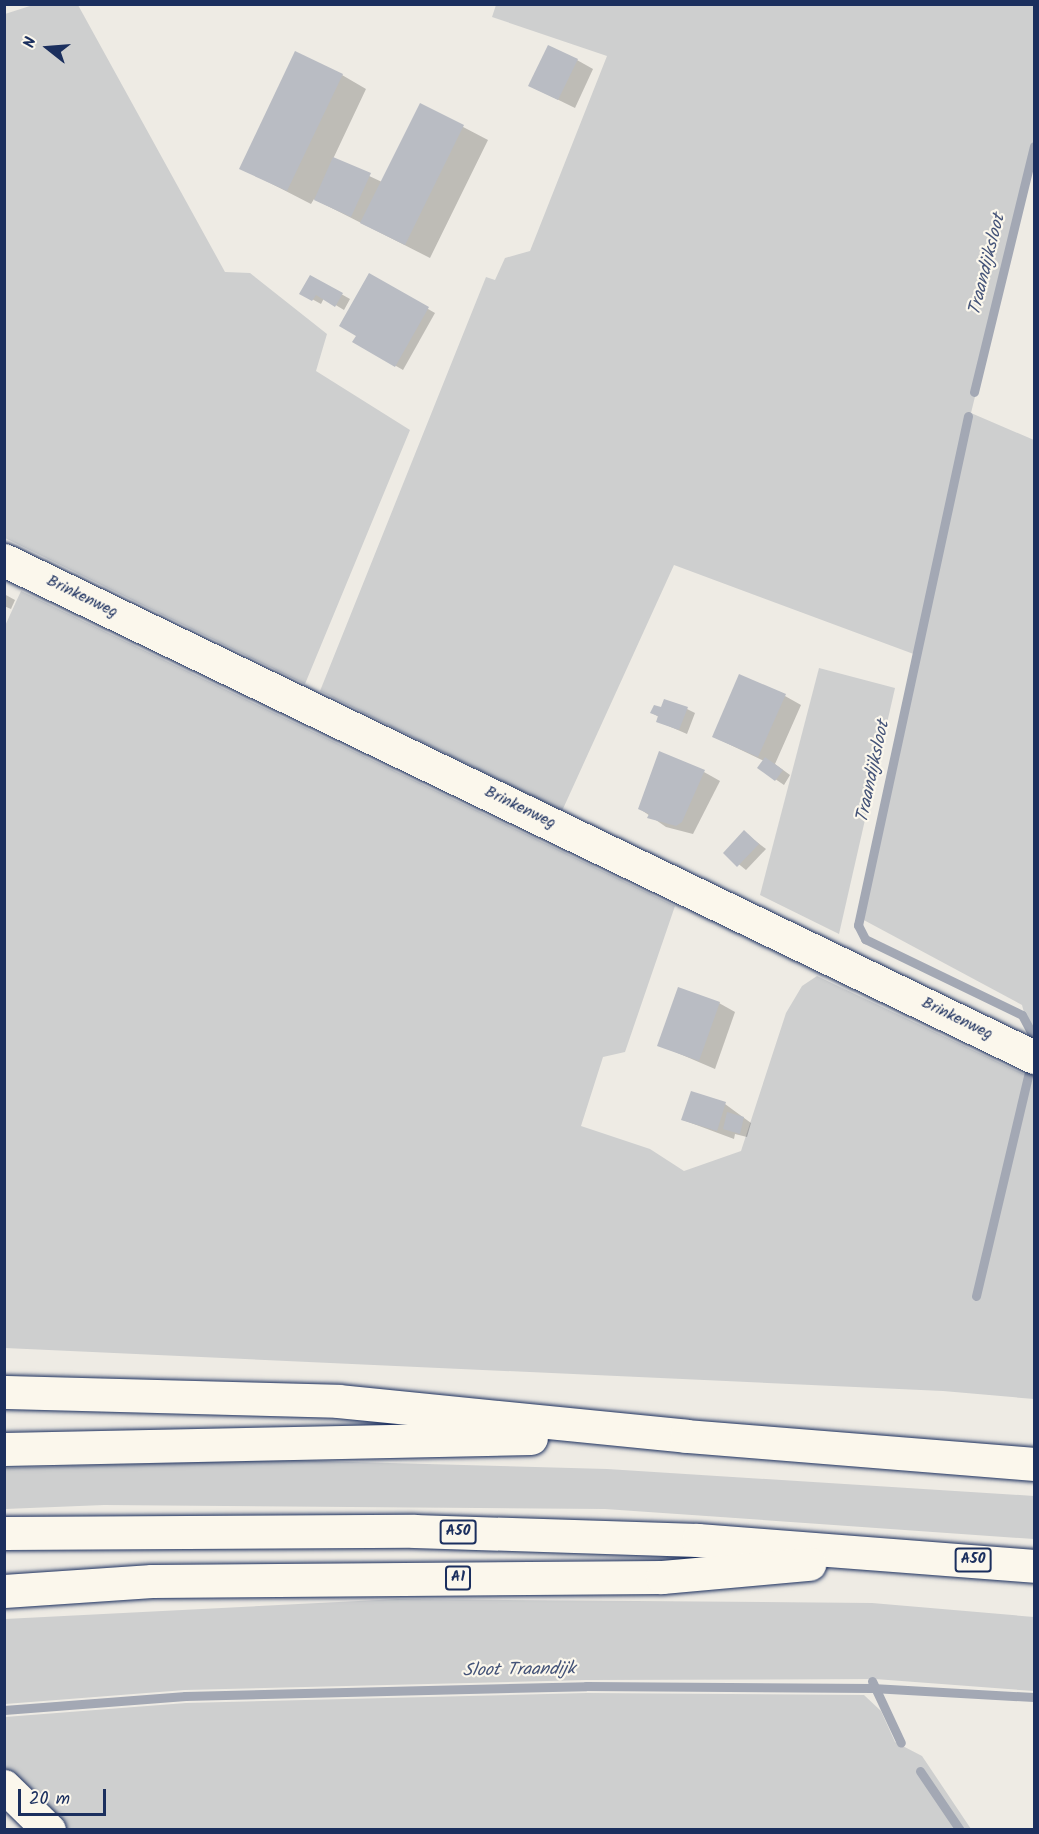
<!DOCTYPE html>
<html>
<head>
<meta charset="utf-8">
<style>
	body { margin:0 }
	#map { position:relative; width:1039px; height:1834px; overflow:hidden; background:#eeebe4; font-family:Kalam,sans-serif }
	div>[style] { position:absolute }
	.green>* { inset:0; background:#cecfcf }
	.shadow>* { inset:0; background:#0003 }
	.stream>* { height:9px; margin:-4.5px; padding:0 4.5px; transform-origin:4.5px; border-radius:4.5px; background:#a3a8b4 }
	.building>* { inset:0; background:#b9bcc3 }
	.roads { filter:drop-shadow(0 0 2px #1b2f5e) drop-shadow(0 0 2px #1b2f5e) }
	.minor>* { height:33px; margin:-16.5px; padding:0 16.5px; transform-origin:16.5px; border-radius:16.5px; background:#fbf7ec }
	.highway>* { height:33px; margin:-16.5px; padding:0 16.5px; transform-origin:16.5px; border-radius:16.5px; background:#fbf7ec }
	span { translate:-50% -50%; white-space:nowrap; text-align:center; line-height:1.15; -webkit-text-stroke:4.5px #fbf7ec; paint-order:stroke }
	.shield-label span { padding:2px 4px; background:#fbf7ec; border:2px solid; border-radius:4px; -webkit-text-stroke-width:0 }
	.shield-label { font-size:15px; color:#1b2f5e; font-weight:700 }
	.street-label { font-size:16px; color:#1b2f5e }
	.water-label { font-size:18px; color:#445378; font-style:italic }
	.frame { position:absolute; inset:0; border:6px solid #1b2f5e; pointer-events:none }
	.north { position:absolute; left:18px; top:18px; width:60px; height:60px; -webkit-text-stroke:4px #fbf7ec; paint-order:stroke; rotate:287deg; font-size:16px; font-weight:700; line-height:24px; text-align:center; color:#1b2f5e }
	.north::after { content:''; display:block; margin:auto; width:21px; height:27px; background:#1b2f5e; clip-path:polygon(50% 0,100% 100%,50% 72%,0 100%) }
	.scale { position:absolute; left:18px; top:1789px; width:88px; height:27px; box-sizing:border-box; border:3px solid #1b2f5e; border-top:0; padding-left:8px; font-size:18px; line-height:21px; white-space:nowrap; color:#1b2f5e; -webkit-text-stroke:4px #fbf7ec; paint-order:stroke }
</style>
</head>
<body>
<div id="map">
	<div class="green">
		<i style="clip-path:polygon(33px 5px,78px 5px,225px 272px,250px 273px,327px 334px,316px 371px,410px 430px,305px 684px,5px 538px,5px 14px)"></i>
		<i style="clip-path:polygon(496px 5px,1034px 5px,1034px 155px,971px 413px,1034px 440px,1034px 1037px,1030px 1035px,1022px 1005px,860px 918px,919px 656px,674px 565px,562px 811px,320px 691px,486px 277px,495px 280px,505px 258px,530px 251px,607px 56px,492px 17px)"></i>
		<i style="clip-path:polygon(21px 591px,675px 906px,625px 1052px,603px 1057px,581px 1126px,650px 1149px,684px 1171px,741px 1151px,786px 1013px,802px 986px,817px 976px,1034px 1079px,1034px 1399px,943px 1391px,5px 1348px,4px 628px)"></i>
		<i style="clip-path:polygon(819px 668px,895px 688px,839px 934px,760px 895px)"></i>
		<i style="clip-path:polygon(279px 1460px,607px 1469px,1034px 1496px,1034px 1539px,605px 1509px,104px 1505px,5px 1509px,4px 1468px)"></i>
		<i style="clip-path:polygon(398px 1599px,872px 1603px,1034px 1617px,1034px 1691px,875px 1679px,586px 1680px,185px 1690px,5px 1704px,5px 1619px)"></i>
		<i style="clip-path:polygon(587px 1693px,864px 1695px,881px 1711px,895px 1742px,922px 1756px,971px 1829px,59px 1829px,5px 1776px,5px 1717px,186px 1703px)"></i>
	</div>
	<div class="shadow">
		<i style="clip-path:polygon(577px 60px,593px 69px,575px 108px,530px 86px)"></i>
		<i style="clip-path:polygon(342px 75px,366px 89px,333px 159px,382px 182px,421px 105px,488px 140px,430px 258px,314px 199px,311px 204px,241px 168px)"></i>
		<i style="clip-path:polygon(369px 275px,435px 313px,403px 370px,355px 342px)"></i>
		<i style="clip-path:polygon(311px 277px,350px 299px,344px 310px,324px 298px,321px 304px,301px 293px)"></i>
		<i style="clip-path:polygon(4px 594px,15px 600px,11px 609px,4px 606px)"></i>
		<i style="clip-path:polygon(785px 696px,801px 705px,775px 764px,790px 775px,784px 785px,759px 768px,764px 761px,714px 737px)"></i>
		<i style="clip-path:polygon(687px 709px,695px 713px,687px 734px,657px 721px,659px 717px,652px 713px)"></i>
		<i style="clip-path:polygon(704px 772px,720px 781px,693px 834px,666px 827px,640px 809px)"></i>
		<i style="clip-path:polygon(744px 832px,766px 849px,746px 870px,725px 853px)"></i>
		<i style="clip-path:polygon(719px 1003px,735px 1012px,715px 1069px,659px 1045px)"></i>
		<i style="clip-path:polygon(725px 1104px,751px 1123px,747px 1137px,735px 1134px,734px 1139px,683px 1120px)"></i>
	</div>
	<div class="stream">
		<i style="left:974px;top:392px;width:253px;rotate:-76.3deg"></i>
		<i style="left:968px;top:416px;width:521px;rotate:102.19deg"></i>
		<i style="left:858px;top:925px;width:16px;rotate:63deg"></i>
		<i style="left:865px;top:939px;width:174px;rotate:25.8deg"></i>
		<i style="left:1022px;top:1015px;width:24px;rotate:62deg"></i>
		<i style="left:976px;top:1296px;width:231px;rotate:-76.7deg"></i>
		<i style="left:872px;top:1681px;width:68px;rotate:64.9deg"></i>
		<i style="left:4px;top:1710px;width:182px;rotate:-4.4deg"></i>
		<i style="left:185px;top:1696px;width:401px;rotate:-1.4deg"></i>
		<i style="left:586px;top:1686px;width:286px;rotate:0.4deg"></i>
		<i style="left:872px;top:1688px;width:162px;rotate:3.2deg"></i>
		<i style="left:920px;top:1771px;width:71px;rotate:55.9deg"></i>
	</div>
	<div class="building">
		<i style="clip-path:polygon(548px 45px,578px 59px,558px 100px,528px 86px)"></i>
		<i style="clip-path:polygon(295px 51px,343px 74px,287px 191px,239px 169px)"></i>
		<i style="clip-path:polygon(420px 103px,464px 125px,405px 245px,360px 223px)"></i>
		<i style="clip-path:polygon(333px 157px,371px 173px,351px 217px,314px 200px)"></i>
		<i style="clip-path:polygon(369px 273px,429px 307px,395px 367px,352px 342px,356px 336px,339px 326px)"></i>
		<i style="clip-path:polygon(310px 275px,343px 293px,335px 307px,316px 295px,312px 301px,299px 294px)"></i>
		<i style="clip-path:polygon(739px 674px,786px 694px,758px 757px,712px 737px)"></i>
		<i style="clip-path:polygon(664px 699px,688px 707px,679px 730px,656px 722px,658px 716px,650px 713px,654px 705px,661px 707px)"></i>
		<i style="clip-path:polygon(659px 751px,705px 770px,682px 822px,676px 826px,647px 818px,649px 814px,638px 809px)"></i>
		<i style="clip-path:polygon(765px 757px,783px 770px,775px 781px,757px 768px)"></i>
		<i style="clip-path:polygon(744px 830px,759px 844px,737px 867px,723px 853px)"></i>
		<i style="clip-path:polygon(678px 987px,720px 1002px,699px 1061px,657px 1046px)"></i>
		<i style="clip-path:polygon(691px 1091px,726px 1102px,717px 1131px,681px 1120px)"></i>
		<i style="clip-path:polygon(727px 1112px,744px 1117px,740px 1134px,723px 1129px)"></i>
	</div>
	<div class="roads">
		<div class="minor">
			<i style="left:4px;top:560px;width:1144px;rotate:25.76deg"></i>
			<i style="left:4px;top:1786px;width:63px;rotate:44.4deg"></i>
		</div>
		<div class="highway">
			<i style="left:4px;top:1392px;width:334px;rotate:1.5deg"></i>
			<i style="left:338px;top:1401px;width:350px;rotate:5.7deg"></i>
			<i style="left:686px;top:1436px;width:349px;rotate:4.6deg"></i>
			<i style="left:4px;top:1449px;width:527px;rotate:-1.2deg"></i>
			<i style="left:4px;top:1533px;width:410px;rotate:-0.3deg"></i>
			<i style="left:414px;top:1531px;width:284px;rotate:1.8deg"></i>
			<i style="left:698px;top:1540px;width:337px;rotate:4.4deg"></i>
			<i style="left:4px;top:1591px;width:148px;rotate:-3.9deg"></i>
			<i style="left:152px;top:1581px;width:510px;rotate:-0.45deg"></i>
			<i style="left:662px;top:1577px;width:148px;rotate:-5.1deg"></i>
		</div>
	</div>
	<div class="shield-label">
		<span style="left:458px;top:1532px">A50</span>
		<span style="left:973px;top:1560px">A50</span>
		<span style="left:458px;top:1578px">A1</span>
	</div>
	<div class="street-label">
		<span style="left:82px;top:597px;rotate:26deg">Brinkenweg</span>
		<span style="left:520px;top:808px;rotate:26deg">Brinkenweg</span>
		<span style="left:957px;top:1019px;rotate:26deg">Brinkenweg</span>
	</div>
	<div class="water-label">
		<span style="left:988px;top:265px;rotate:-76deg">Traandijksloot</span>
		<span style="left:874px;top:772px;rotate:-78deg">Traandijksloot</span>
		<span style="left:519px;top:1671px;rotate:-1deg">Sloot Traandijk</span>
	</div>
	<div class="frame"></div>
	<div class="north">N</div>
	<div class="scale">20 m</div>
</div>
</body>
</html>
